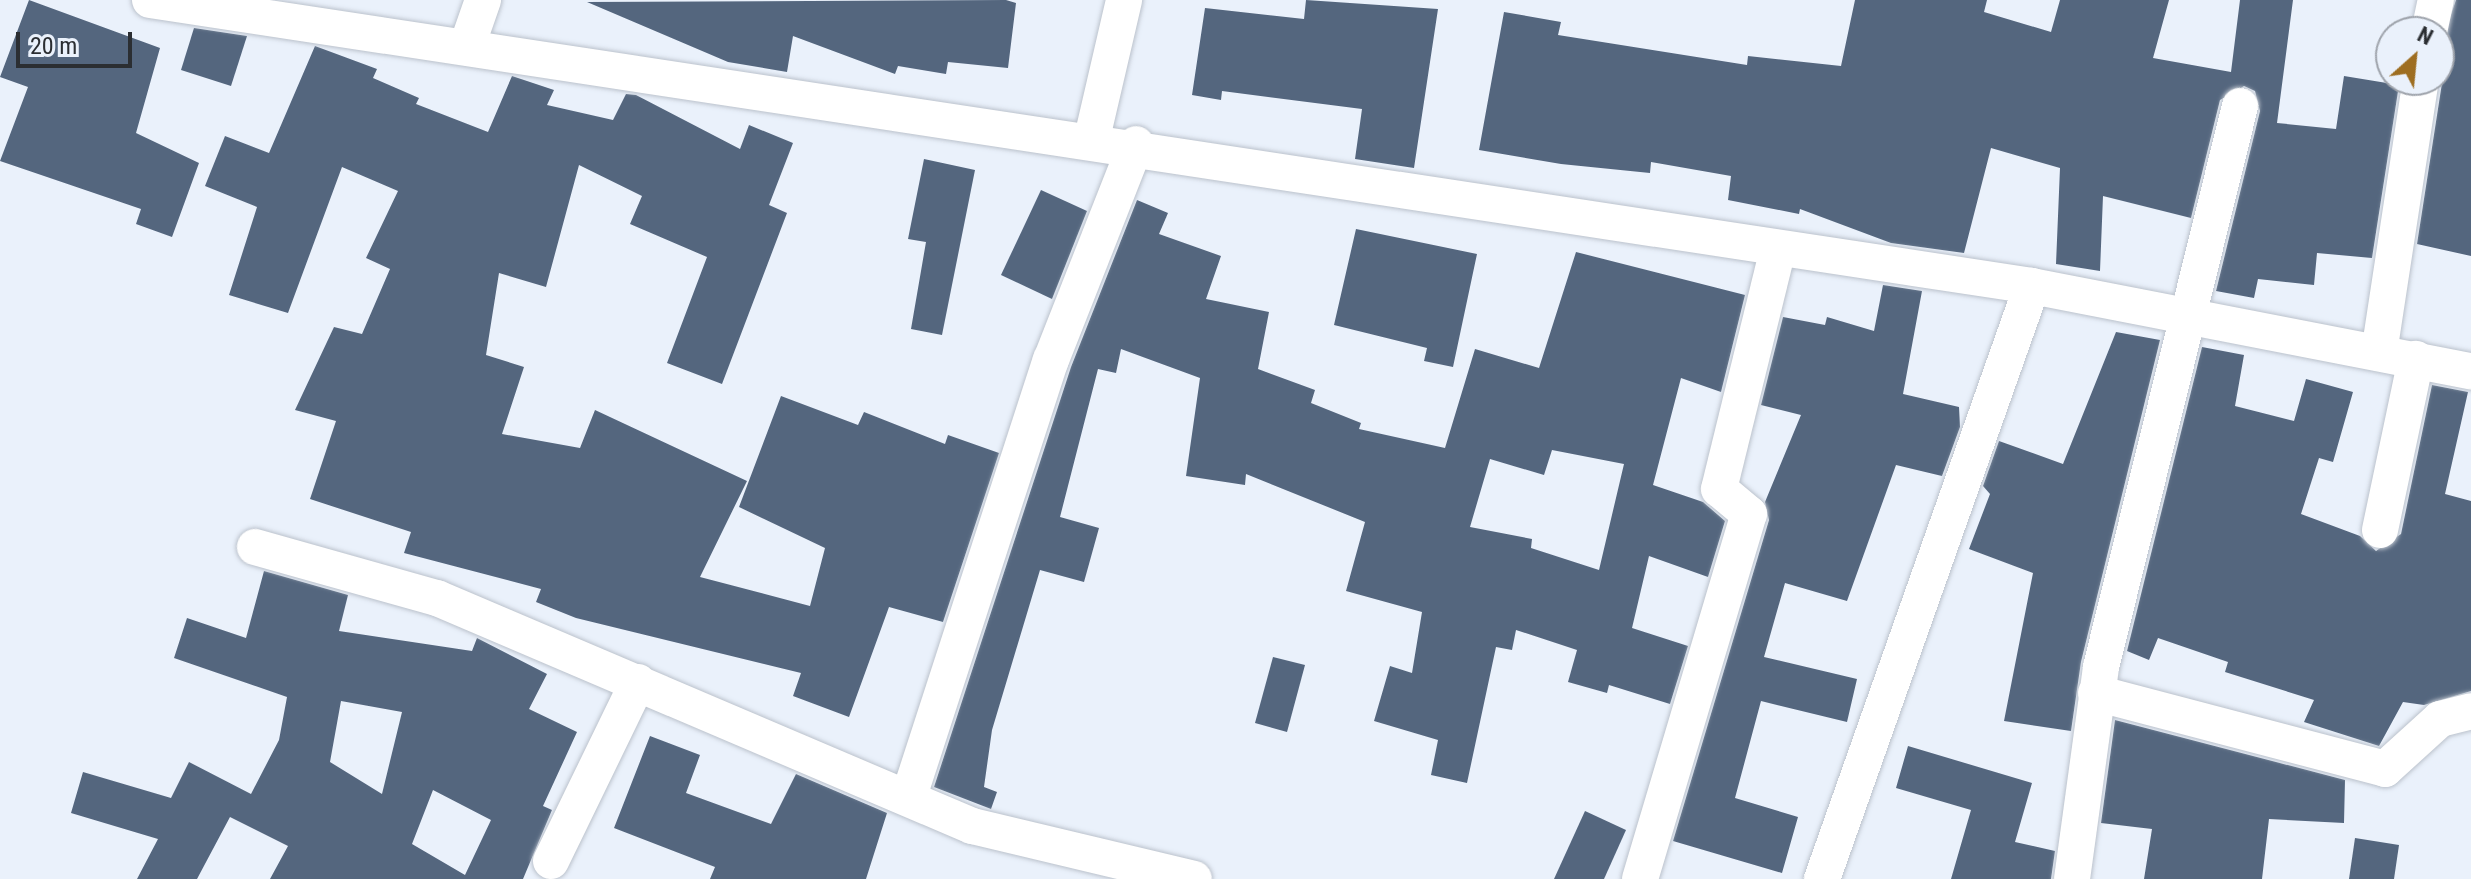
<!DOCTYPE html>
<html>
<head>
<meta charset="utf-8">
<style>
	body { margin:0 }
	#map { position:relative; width:2471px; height:879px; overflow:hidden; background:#eaf1fb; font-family:"Roboto Condensed",sans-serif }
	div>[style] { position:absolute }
	.building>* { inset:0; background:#54667e }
	.roads { filter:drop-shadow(0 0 2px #bbc2cc) drop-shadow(0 0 2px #bbc2cc) }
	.minor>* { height:36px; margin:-18px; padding:0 18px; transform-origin:18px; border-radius:18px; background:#fff }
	span { translate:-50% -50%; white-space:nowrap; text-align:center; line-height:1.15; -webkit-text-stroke:8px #eaf1fb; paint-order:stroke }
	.north { position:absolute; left:2375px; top:16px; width:80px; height:80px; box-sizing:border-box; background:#eaf1fb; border:2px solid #9ea3ab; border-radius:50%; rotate:27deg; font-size:22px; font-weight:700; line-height:32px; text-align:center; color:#2b2e32 }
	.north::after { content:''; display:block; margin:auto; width:28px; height:36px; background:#9e6e21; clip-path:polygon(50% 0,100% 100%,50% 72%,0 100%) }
	.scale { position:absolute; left:16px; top:32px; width:116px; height:36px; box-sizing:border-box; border:4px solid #2b2e32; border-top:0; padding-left:10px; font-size:24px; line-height:28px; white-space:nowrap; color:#2b2e32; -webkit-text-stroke:6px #eaf1fb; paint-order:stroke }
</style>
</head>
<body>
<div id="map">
	<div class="building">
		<i style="clip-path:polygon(29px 0,160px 48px,136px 133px,199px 163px,172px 237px,136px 224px,141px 209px,0 161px,28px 87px,0 77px)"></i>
		<i style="clip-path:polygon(1006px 0,1016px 3px,1008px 68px,948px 62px,946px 74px,898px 66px,895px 74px,793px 36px,787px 72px,728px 62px,587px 2px)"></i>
		<i style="clip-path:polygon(1306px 0,1438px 9px,1414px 168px,1355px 159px,1362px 109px,1222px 91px,1221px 100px,1192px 95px,1205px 8px,1304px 19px)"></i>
		<i style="clip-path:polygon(1855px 0,1987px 0,1984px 12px,2051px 32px,2060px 0,2169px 0,2153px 58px,2231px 72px,2240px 0,2293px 0,2277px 123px,2336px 129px,2344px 76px,2399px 85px,2372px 258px,2317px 253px,2314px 285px,2258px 279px,2254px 298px,2216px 291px,2260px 111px,2255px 91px,2244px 86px,2220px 100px,2191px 218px,2103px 196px,2100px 271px,2056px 264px,2060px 168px,1991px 148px,1964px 253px,1891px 243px,1800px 209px,1799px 214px,1728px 200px,1731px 176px,1651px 162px,1650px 173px,1561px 164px,1479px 150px,1504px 12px,1561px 22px,1558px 35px,1747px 65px,1748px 56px,1841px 66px)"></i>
		<i style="clip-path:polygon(2456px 0,2471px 0,2471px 256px,2417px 244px,2442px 83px,2439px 50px)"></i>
		<i style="clip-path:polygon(194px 28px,247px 36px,231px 86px,181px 70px)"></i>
		<i style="clip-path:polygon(315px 46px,377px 69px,373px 78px,419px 98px,416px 104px,488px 132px,512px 76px,554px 90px,547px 105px,613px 120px,626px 94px,636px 95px,740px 149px,749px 125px,793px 143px,769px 205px,787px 213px,722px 384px,667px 363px,707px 257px,630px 224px,642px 196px,579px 165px,546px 287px,499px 273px,486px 355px,524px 367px,502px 434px,580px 448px,595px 410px,747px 481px,700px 577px,810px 606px,825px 548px,739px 507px,781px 396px,858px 425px,864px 412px,945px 444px,948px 435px,999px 453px,943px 622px,889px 607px,849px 717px,793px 696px,801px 673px,576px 618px,536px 602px,541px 589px,404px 553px,411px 532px,310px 499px,336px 421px,295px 410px,334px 327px,362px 334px,390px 269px,366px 258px,398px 191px,342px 167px,288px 313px,229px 295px,257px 207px,205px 186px,225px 136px,269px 153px)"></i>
		<i style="clip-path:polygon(924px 159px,975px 170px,942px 335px,911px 329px,926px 242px,908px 239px)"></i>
		<i style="clip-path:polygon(1041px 190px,1087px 211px,1052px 299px,1001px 275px)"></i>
		<i style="clip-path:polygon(evenodd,1137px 200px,1168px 213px,1159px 234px,1221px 256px,1206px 299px,1269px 312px,1258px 369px,1315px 390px,1311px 403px,1361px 423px,1359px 429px,1445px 448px,1475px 349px,1539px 368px,1576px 252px,1745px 295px,1721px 392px,1681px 378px,1653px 485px,1703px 502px,1725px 521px,1708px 577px,1649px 556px,1632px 628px,1688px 646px,1670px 704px,1609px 685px,1607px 693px,1568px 682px,1577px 650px,1516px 630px,1512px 650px,1496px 647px,1467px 783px,1431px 775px,1438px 740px,1374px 721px,1390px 666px,1412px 673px,1422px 612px,1346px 591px,1365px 522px,1246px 474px,1245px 485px,1186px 476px,1200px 378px,1121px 349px,1116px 373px,1098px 369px,1060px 517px,1099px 528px,1084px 582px,1040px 570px,992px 730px,984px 787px,997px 792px,991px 809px,934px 787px,1071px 367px,1137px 200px,1552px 450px,1624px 464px,1599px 570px,1531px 548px,1532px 539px,1470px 527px,1490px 459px,1544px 475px,1552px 450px)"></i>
		<i style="clip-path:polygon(1356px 229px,1477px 254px,1453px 367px,1424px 361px,1427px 348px,1334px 325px)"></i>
		<i style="clip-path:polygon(1883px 285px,1922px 291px,1903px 394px,1959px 407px,1960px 427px,1942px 476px,1896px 465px,1847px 601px,1785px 583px,1764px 657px,1857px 679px,1847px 722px,1761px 701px,1735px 798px,1798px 817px,1782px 873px,1673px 841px,1769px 520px,1765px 502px,1801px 415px,1761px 405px,1783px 317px,1825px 325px,1827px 317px,1874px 331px)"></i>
		<i style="clip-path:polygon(2116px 332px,2160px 340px,2081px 662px,2071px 731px,2004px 721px,2033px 573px,1969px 549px,1990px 494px,1983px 486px,1999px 441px,2063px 464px)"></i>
		<i style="clip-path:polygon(2202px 347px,2244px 355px,2235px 406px,2294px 421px,2306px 379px,2353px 392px,2333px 462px,2319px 458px,2301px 514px,2360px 536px,2376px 551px,2401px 534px,2432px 385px,2468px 392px,2445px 494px,2471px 501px,2471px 691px,2424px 705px,2403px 702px,2379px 746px,2304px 722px,2314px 700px,2225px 672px,2228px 662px,2158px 638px,2149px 660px,2127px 651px)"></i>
		<i style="clip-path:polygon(evenodd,264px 571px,348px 595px,339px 631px,472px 651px,477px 638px,547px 674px,529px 709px,577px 732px,543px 806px,552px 810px,523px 879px,270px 879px,288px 846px,230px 817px,197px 879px,137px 879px,158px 839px,71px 813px,83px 772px,171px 798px,189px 762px,251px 794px,279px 740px,287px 697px,174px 658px,187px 618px,246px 638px,264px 571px,341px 701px,402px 712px,382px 794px,330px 762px,341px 701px,264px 571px,433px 790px,491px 820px,465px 875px,412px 844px,433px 790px)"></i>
		<i style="clip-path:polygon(1273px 657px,1305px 665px,1287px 732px,1255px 723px)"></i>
		<i style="clip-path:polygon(2115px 720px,2345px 780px,2344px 823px,2269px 819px,2262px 879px,2144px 879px,2152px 829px,2101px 823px)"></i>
		<i style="clip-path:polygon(650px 736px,700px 755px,686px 793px,771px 824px,796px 774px,887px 813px,866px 879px,710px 879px,715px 867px,614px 828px)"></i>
		<i style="clip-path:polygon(1908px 746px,2032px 783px,2015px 842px,2055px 851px,2051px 879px,1951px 879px,1971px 810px,1896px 788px)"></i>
		<i style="clip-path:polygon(1585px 811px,1626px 830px,1604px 879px,1554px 879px)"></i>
		<i style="clip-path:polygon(2355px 838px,2399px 845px,2394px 879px,2349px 879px)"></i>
	</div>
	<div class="roads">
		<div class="minor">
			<i style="left:150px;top:0;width:1904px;rotate:8.64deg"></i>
			<i style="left:2032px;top:286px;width:447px;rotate:11deg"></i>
			<i style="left:2429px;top:32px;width:33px;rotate:-78deg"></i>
			<i style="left:467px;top:46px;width:49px;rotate:-70.8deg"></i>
			<i style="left:1092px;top:138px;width:142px;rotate:-76.9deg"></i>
			<i style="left:2379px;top:353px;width:276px;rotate:-81.3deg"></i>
			<i style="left:2380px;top:530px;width:175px;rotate:-78.1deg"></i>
			<i style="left:255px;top:547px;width:189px;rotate:15.7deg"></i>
			<i style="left:437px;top:598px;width:582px;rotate:23.08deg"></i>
			<i style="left:972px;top:826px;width:228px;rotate:13.4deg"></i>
			<i style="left:2096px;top:693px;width:299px;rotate:14.7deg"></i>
			<i style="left:2385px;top:769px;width:74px;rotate:-42.3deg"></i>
			<i style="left:2440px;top:719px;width:32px;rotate:-14deg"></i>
			<i style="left:909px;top:796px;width:459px;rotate:-72deg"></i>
			<i style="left:1051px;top:360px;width:232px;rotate:-68.5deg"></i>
			<i style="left:551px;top:861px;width:199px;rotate:-64.1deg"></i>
			<i style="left:1640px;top:879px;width:381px;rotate:-73.4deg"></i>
			<i style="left:1749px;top:514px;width:39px;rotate:-140deg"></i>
			<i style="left:1719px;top:489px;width:248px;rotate:-76.2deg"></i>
			<i style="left:1822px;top:879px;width:629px;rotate:-70.5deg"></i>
			<i style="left:2072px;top:879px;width:214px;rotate:-82.2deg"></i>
			<i style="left:2101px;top:667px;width:578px;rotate:-76.08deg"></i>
		</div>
	</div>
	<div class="north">N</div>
	<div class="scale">20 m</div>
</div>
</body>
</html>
